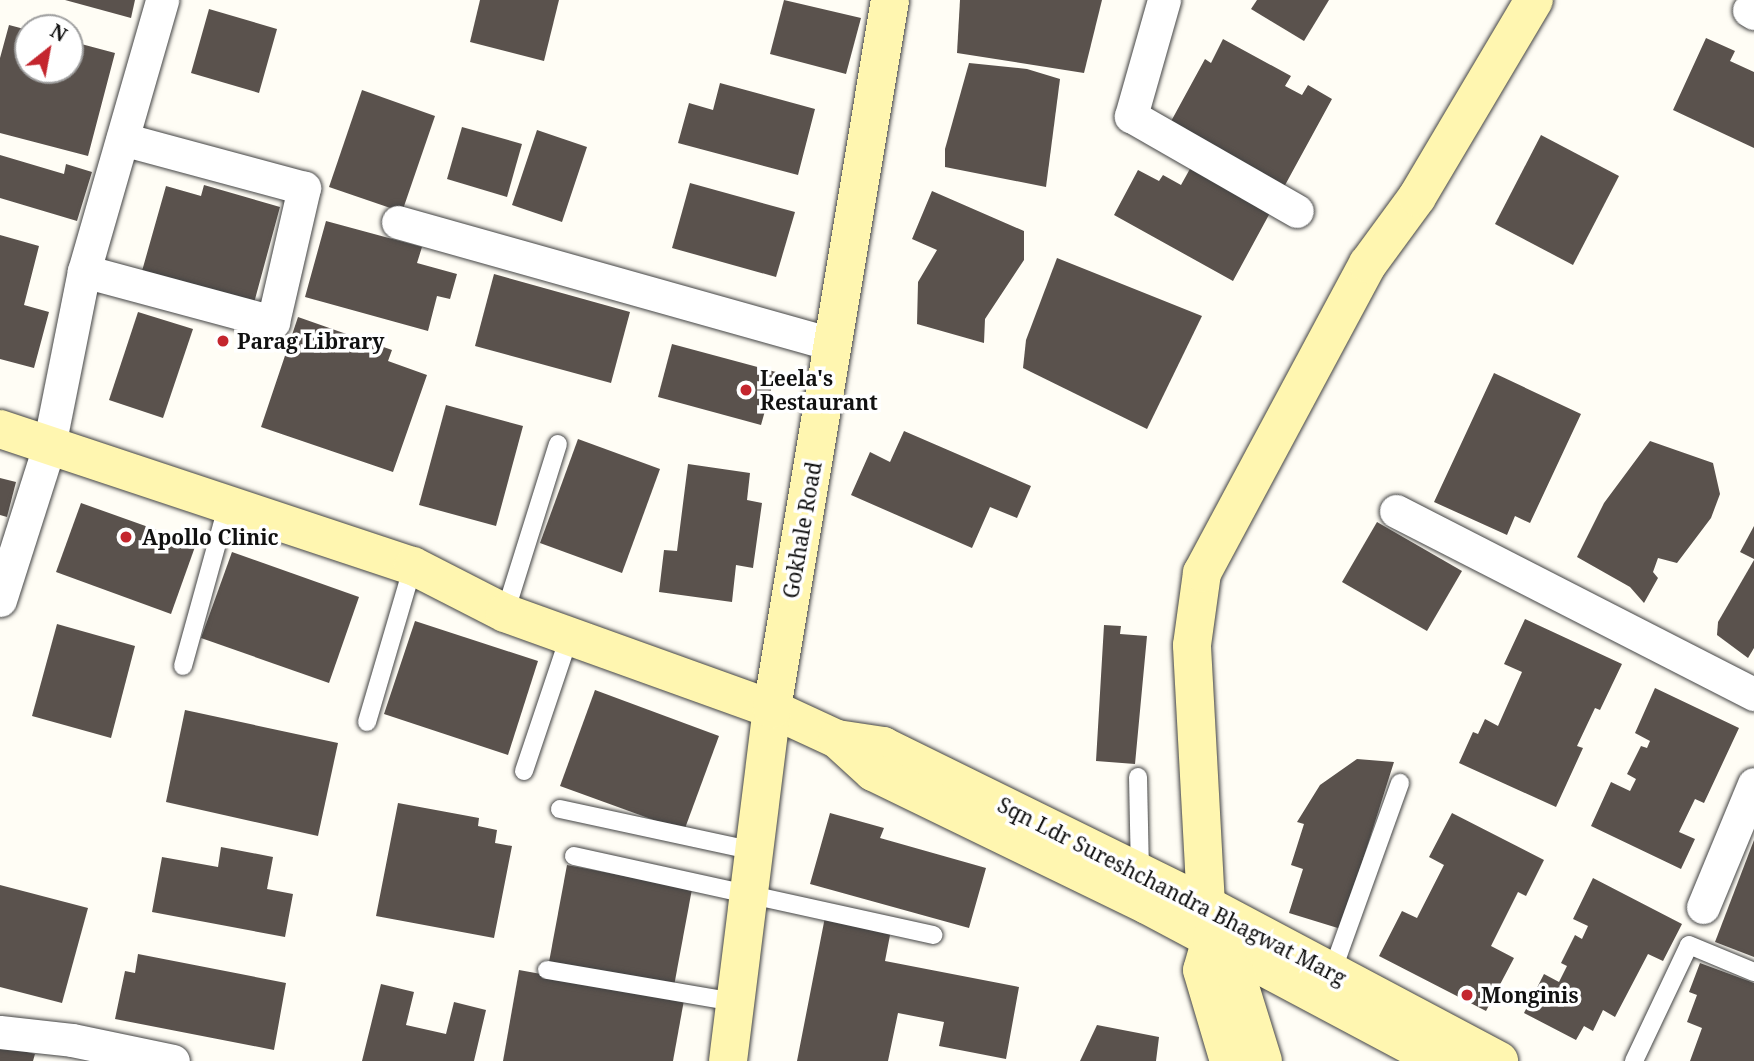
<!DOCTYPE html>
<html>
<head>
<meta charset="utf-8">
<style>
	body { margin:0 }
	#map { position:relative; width:1754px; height:1061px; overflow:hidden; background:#fffdf5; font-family:"Noto Serif",serif }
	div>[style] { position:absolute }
	.building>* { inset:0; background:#5a524d }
	.roads { filter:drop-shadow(0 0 2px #444) drop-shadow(0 0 2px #444) }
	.lane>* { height:18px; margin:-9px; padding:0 9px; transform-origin:9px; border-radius:9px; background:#fff }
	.street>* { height:33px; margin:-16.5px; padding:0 16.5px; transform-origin:16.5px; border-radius:16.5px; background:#fff }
	.secondary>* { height:38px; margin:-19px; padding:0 19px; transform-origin:19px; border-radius:19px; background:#fff6b0 }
	.dots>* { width:19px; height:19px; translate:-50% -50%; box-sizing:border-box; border:4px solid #fff; border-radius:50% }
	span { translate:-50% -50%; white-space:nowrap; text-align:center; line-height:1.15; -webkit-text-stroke:7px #fff; paint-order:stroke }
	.poi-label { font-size:21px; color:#111; font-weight:700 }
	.left { translate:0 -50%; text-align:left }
	.street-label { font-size:21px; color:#111 }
	.north { position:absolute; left:14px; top:14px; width:70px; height:70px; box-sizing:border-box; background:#fff; border:2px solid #a0a0a0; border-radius:50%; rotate:31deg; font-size:19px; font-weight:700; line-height:28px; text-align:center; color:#111 }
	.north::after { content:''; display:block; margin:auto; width:24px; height:32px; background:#c4262e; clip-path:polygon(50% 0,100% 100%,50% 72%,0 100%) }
</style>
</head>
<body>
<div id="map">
	<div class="building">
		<i style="clip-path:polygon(65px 0,135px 0,131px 18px)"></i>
		<i style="clip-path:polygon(480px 0,559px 0,544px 61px,470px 42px)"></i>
		<i style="clip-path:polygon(784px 0,861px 18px,846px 74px,770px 54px)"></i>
		<i style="clip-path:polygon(960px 0,1102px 0,1084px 73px,957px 53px)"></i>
		<i style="clip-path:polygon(1257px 0,1329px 0,1304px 41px,1251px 9px)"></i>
		<i style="clip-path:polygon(209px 9px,277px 29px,259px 93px,191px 73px)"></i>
		<i style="clip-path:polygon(9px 25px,28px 30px,28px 70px,70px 70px,70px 41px,115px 53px,88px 156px,0 133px,0 58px)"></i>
		<i style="clip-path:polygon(1706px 38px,1735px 51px,1730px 61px,1754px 72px,1754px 148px,1673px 110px)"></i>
		<i style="clip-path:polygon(1223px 39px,1291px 76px,1285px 86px,1302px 95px,1308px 85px,1332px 99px,1284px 187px,1169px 125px,1205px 59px,1211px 63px)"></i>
		<i style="clip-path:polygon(969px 63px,1027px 69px,1060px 79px,1046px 187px,945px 167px,945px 149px)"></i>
		<i style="clip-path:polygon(720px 83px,815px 109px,798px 175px,678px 143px,689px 103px,713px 110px)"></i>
		<i style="clip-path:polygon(362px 90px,435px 116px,402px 212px,329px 187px)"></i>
		<i style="clip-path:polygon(462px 127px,522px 144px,507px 197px,447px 179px)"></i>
		<i style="clip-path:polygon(537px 130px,587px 147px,562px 222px,512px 205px)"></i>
		<i style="clip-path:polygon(1541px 135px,1619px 176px,1573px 265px,1495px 224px)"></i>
		<i style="clip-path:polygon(0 155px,64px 174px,66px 164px,92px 172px,77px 221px,0 198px)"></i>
		<i style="clip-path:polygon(1191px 167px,1271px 211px,1233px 281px,1114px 215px,1138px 170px,1159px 181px,1163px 175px,1181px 185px)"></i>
		<i style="clip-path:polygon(690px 183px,795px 212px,776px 277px,672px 248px)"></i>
		<i style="clip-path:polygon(204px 185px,280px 207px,254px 303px,142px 271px,166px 186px,201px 196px)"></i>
		<i style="clip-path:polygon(932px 191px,1024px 231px,1024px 260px,985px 319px,984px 343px,917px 324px,918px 282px,937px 250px,912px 239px)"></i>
		<i style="clip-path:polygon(326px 221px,422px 247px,417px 263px,457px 274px,450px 299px,437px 296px,428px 331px,305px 297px)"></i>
		<i style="clip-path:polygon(0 235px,39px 246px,24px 305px,49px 312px,34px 368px,0 359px)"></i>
		<i style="clip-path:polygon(1057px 258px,1202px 316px,1147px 429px,1023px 368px,1026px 340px)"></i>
		<i style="clip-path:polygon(494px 274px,630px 312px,611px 383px,475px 346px)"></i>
		<i style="clip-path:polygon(138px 312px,193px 329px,163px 418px,109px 400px)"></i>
		<i style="clip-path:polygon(298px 317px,392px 350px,388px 361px,427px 375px,393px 472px,261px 427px)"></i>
		<i style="clip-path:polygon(672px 344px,776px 372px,761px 425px,658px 397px)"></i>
		<i style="clip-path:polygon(1494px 373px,1581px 414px,1530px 523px,1515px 516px,1507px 535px,1434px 502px)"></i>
		<i style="clip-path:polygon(446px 405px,523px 426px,496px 526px,419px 505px)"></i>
		<i style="clip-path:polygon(904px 431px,1031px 486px,1017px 518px,990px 507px,972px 548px,851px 495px,870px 452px,890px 462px)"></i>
		<i style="clip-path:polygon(578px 439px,660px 469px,622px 573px,540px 543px)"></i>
		<i style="clip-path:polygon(1650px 441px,1713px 463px,1720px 494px,1711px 518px,1677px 563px,1658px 558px,1653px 572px,1658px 578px,1644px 603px,1630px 587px,1577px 557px,1604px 503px)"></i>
		<i style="clip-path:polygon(688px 464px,750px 473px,747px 500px,762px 503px,753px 568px,736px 565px,732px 602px,659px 592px,664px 550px,677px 551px)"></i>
		<i style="clip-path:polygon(0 478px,16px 482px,7px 517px,0 515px)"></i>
		<i style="clip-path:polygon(81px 503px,196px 544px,171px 614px,56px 572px)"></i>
		<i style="clip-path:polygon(1377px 522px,1462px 571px,1427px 631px,1342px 582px)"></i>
		<i style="clip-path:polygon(1754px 526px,1754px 559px,1740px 552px)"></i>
		<i style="clip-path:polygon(232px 552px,359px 597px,329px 683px,201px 638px)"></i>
		<i style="clip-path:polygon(1754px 560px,1754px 648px,1748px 658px,1717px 635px,1718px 622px)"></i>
		<i style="clip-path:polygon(1525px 619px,1622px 664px,1600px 710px,1595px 708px,1577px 746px,1583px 748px,1556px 807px,1459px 763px,1473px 732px,1478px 734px,1485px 719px,1498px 726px,1522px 672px,1504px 664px)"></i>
		<i style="clip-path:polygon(415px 621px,538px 661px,508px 755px,384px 714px)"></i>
		<i style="clip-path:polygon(57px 624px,135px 646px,111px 738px,32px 716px)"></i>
		<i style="clip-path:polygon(1104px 625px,1121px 626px,1120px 634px,1147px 636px,1135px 764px,1096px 761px)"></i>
		<i style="clip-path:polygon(1655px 688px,1739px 728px,1704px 803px,1695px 799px,1679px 832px,1695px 839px,1681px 869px,1591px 826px,1611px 782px,1630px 791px,1636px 779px,1627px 774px,1641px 746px,1647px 748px,1650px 741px,1635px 733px)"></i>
		<i style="clip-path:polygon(595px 690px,719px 736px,684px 831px,560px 786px)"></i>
		<i style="clip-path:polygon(185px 710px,338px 743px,318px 836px,166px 802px)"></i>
		<i style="clip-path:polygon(1357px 759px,1394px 762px,1341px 929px,1289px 913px,1303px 869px,1291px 865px,1304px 824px,1297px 822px,1320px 785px)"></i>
		<i style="clip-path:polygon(398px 803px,479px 818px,478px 826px,497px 830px,495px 843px,512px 846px,494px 938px,376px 916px)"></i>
		<i style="clip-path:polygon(830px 813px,884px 828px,880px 838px,986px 868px,969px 928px,810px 884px)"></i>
		<i style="clip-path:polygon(1452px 813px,1544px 860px,1526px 896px,1518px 892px,1491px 946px,1514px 958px,1486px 1011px,1379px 956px,1402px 911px,1417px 918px,1444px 865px,1429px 857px)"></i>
		<i style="clip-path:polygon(1754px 840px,1754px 957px,1715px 942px)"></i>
		<i style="clip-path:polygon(221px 847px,273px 857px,267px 889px,293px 894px,285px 937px,152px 912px,162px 857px,218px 867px)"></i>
		<i style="clip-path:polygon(567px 865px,692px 889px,674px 986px,549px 962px)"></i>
		<i style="clip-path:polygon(1593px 878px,1682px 924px,1663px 961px,1648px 954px,1615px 1017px,1603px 1010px,1593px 1031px,1584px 1026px,1576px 1040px,1524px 1013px,1544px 974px,1559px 982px,1567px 966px,1561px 963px,1575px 935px,1582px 939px,1588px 926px,1573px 919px)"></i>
		<i style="clip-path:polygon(0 885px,88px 908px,62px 1003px,0 987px)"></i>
		<i style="clip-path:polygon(825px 917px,891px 930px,885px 961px,1019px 987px,1006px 1059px,939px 1046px,944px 1022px,898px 1013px,888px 1061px,797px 1061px)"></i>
		<i style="clip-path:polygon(138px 954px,286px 983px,274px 1050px,115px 1019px,125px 971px,135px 973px)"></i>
		<i style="clip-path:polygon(1700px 963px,1754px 983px,1754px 1061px,1690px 1061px,1702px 1028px,1687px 1022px,1697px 995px,1689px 992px)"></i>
		<i style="clip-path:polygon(519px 970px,684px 1000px,673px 1061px,503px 1061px)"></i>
		<i style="clip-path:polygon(381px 984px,414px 992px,406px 1025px,446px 1034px,454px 1002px,486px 1010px,474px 1061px,362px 1061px)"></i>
		<i style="clip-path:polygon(1097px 1025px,1159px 1037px,1156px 1061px,1080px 1061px)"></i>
		<i style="clip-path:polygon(0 1045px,35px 1054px,33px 1061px,0 1061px)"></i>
	</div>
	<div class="roads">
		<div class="lane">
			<i style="left:505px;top:613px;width:177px;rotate:-72.6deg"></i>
			<i style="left:183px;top:666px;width:168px;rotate:-74.5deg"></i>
			<i style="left:367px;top:722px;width:163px;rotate:-73.6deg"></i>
			<i style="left:524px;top:771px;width:145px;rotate:-71.4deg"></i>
			<i style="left:1138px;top:777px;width:95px;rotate:88.8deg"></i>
			<i style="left:560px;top:809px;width:199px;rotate:12.2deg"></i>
			<i style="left:574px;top:856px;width:368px;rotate:12.4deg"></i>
			<i style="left:547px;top:970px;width:191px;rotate:9.7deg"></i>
			<i style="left:1332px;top:972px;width:201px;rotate:-70.2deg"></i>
			<i style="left:1634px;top:1061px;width:128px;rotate:-64.6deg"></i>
			<i style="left:1689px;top:945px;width:70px;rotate:22.6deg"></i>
		</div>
		<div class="street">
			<i style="left:1164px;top:0;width:121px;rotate:105.9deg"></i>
			<i style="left:1131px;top:116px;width:191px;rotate:29.8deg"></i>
			<i style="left:1749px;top:10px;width:6px;rotate:31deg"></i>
			<i style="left:398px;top:222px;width:452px;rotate:15.7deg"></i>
			<i style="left:84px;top:271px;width:196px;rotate:15.1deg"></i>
			<i style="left:273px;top:322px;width:138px;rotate:-77deg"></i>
			<i style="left:304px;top:188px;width:188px;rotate:-164.9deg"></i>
			<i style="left:1396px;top:511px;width:402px;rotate:27.1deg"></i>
			<i style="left:0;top:600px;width:162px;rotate:-72.3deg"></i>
			<i style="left:49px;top:446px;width:178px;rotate:-78.7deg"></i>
			<i style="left:84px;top:271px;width:282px;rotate:-73.9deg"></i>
			<i style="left:1703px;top:907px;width:133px;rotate:-67.5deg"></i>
			<i style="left:0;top:1032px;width:72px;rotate:6.3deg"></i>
			<i style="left:72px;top:1040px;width:103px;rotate:11.7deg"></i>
		</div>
		<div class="secondary">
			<i style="left:0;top:429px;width:435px;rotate:18.4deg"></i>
			<i style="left:413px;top:566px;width:103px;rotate:27.1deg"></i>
			<i style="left:505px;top:613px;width:284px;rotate:19.8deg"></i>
			<i style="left:772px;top:709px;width:72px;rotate:24.8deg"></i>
			<i style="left:837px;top:739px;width:47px;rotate:8.7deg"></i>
			<i style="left:883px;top:746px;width:360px;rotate:26.2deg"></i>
			<i style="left:1206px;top:905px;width:332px;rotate:28deg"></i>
			<i style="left:837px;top:739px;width:49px;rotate:42.5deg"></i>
			<i style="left:873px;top:772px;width:305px;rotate:25.9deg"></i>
			<i style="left:1147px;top:905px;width:332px;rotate:28deg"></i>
			<i style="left:1206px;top:905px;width:260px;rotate:-93.1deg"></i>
			<i style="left:1192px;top:645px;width:73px;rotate:-82.1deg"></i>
			<i style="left:1202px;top:573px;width:351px;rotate:-61.8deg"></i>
			<i style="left:1368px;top:264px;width:83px;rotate:-53.8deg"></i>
			<i style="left:1417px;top:197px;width:229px;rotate:-59.3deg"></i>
			<i style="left:1211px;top:939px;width:32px;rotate:106deg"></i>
			<i style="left:1202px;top:970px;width:95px;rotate:73.5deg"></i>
			<i style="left:1212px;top:940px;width:42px;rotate:54.8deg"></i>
			<i style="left:1236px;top:974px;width:91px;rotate:72.8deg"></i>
			<i style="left:728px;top:1061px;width:355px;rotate:-82.9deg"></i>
			<i style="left:772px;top:709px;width:719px;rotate:-80.55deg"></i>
		</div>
	</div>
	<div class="dots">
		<i style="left:223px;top:341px;background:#c4262e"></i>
		<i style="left:746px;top:390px;background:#c4262e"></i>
		<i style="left:126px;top:537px;background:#c4262e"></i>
		<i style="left:1467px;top:995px;background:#c4262e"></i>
	</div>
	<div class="poi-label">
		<span class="left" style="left:237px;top:341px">Parag Library</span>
		<span class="left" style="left:760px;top:390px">Leela's<br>Restaurant</span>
		<span class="left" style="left:142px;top:537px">Apollo Clinic</span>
		<span class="left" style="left:1481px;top:995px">Monginis</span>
	</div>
	<div class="street-label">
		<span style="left:802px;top:530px;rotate:-80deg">Gokhale Road</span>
		<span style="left:1172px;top:891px;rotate:27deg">Sqn Ldr Sureshchandra Bhagwat Marg</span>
	</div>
	<div class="north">N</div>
</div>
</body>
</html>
